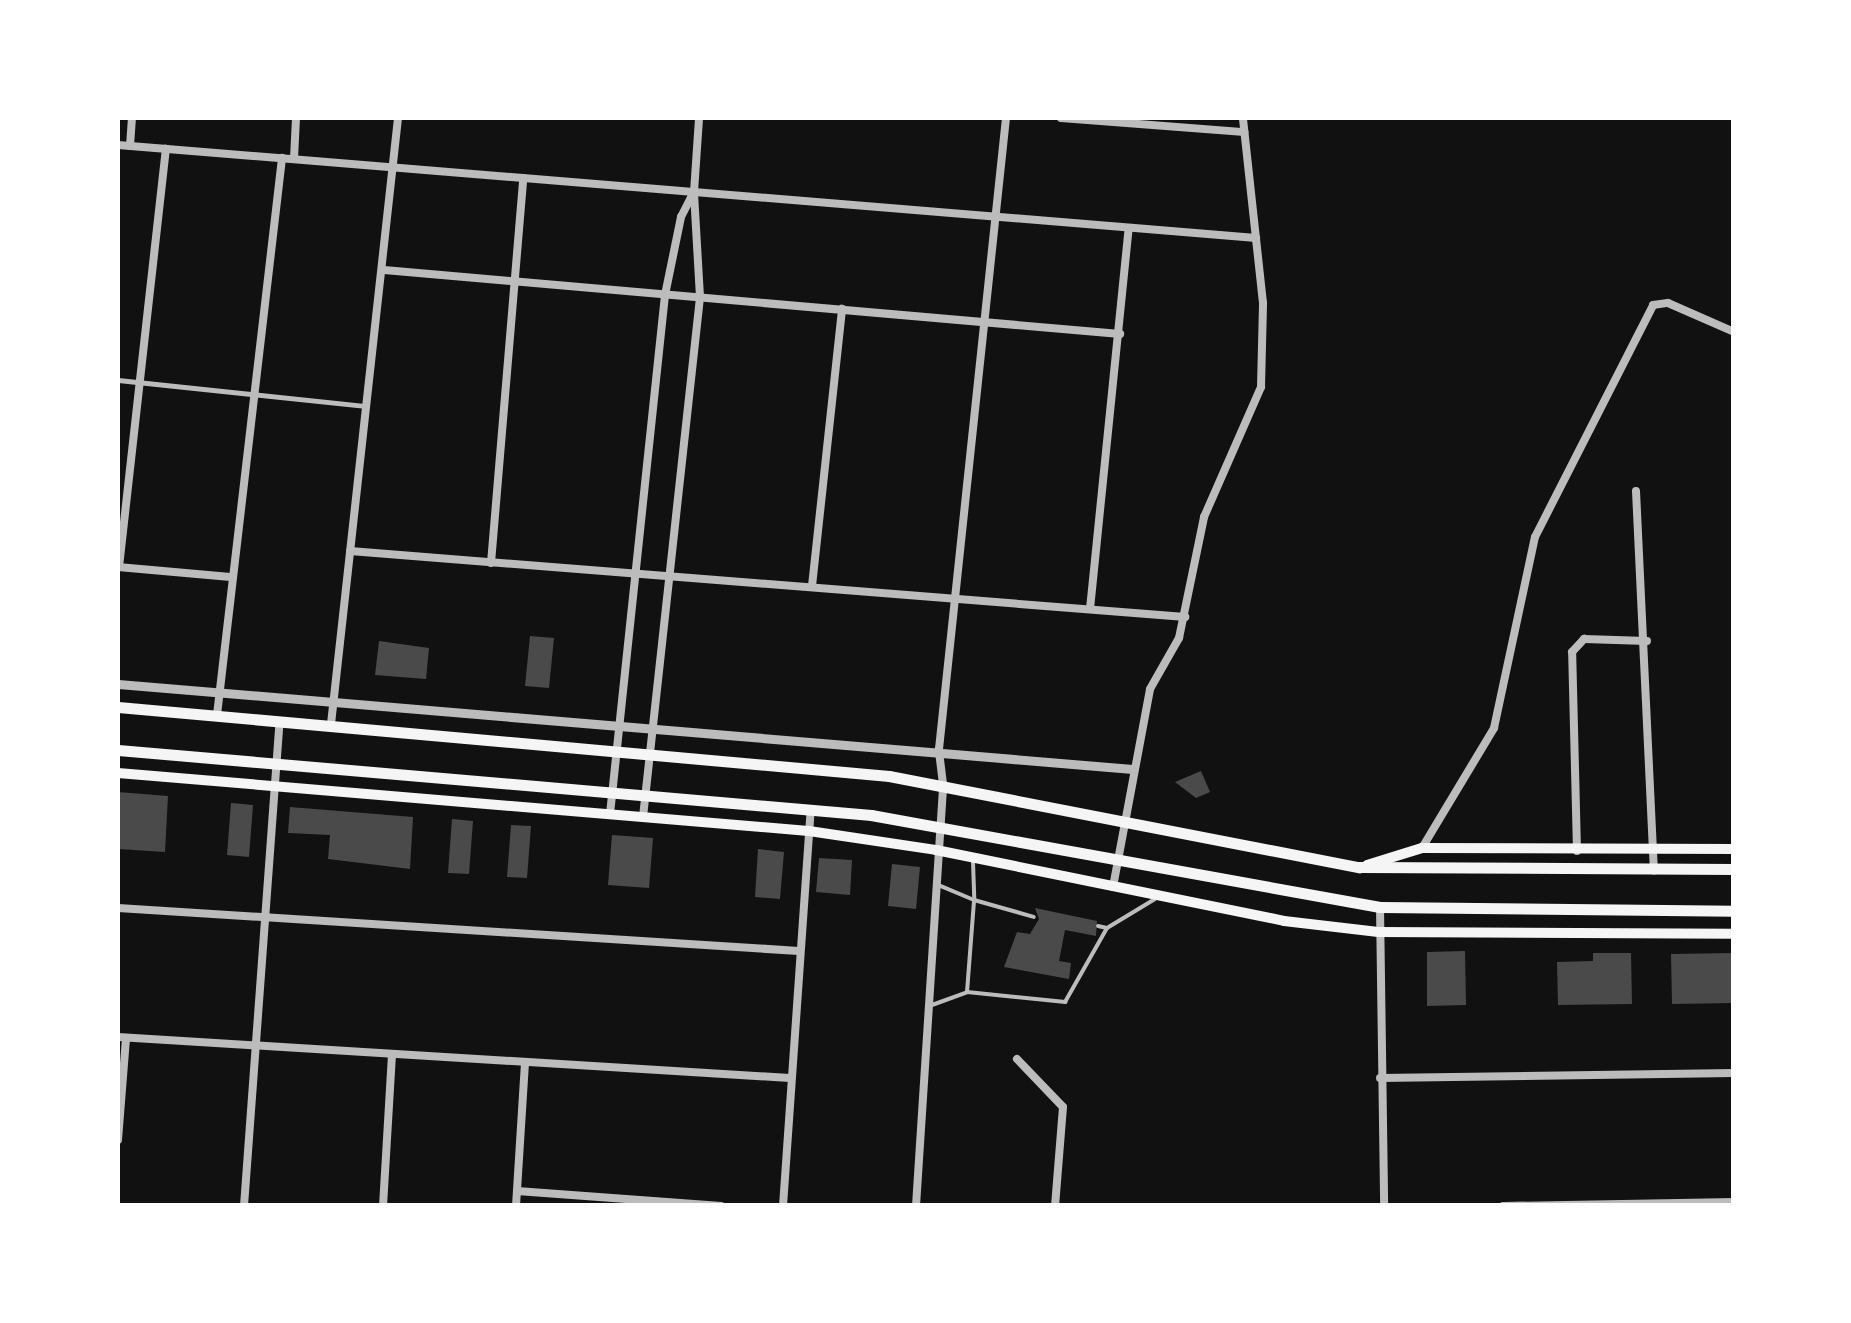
<!DOCTYPE html>
<html>
<head>
<meta charset="utf-8">
<style>
	body { margin:0 }
	#map { position:relative; width:1851px; height:1323px; overflow:hidden; background:#111; font-family:"Roboto Condensed",sans-serif }
	div>[style] { position:absolute }
	.building>* { inset:0; background:#4a4a4a }
	.service>* { height:4px; margin:-2px; padding:0 2px; transform-origin:2px; border-radius:2px; background:#bcbcbc }
	.pedestrian>* { height:5px; margin:-2.5px; padding:0 2.5px; transform-origin:2.5px; border-radius:2.5px; background:#bcbcbc }
	.minor>* { height:8px; margin:-4px; padding:0 4px; transform-origin:4px; border-radius:4px; background:#bcbcbc }
	.tertiary>* { height:9px; margin:-4.5px; padding:0 4.5px; transform-origin:4.5px; border-radius:4.5px; background:#bcbcbc }
	.secondary>* { height:10px; margin:-5px; padding:0 5px; transform-origin:5px; border-radius:5px; background:#f5f5f5 }
	.primary>* { height:11px; margin:-5.5px; padding:0 5.5px; transform-origin:5.5px; border-radius:5.5px; background:#f5f5f5 }
	span { translate:-50% -50%; white-space:nowrap; text-align:center; line-height:1.15; -webkit-text-stroke:10px #fff; paint-order:stroke }
	.frame { position:absolute; inset:0; border:120px solid #fff; pointer-events:none }
</style>
</head>
<body>
<div id="map">
	<div class="building">
		<i style="clip-path:polygon(530px 636px,554px 638px,549px 688px,525px 686px)"></i>
		<i style="clip-path:polygon(379px 641px,429px 648px,426px 679px,375px 675px)"></i>
		<i style="clip-path:polygon(1201px 771px,1210px 792px,1196px 798px,1175px 782px)"></i>
		<i style="clip-path:polygon(118px 792px,168px 796px,165px 852px,118px 849px)"></i>
		<i style="clip-path:polygon(231px 803px,253px 805px,249px 857px,227px 855px)"></i>
		<i style="clip-path:polygon(290px 807px,413px 817px,410px 869px,328px 859px,330px 835px,288px 833px)"></i>
		<i style="clip-path:polygon(452px 819px,473px 821px,469px 874px,448px 873px)"></i>
		<i style="clip-path:polygon(511px 825px,531px 826px,527px 878px,507px 877px)"></i>
		<i style="clip-path:polygon(612px 835px,653px 838px,649px 888px,608px 885px)"></i>
		<i style="clip-path:polygon(758px 849px,784px 852px,780px 899px,755px 897px)"></i>
		<i style="clip-path:polygon(819px 858px,852px 860px,850px 895px,816px 892px)"></i>
		<i style="clip-path:polygon(892px 864px,920px 867px,916px 909px,888px 906px)"></i>
		<i style="clip-path:polygon(1035px 908px,1097px 921px,1096px 936px,1065px 930px,1059px 961px,1071px 963px,1069px 979px,1004px 967px,1017px 932px,1030px 934px,1039px 919px)"></i>
		<i style="clip-path:polygon(1465px 951px,1466px 1005px,1427px 1006px,1427px 952px)"></i>
		<i style="clip-path:polygon(1593px 953px,1631px 953px,1632px 1004px,1558px 1005px,1557px 962px,1593px 961px)"></i>
		<i style="clip-path:polygon(1734px 953px,1734px 1003px,1672px 1004px,1671px 954px)"></i>
	</div>
	<div class="service">
		<i style="left:973px;top:862px;width:38px;rotate:88deg"></i>
		<i style="left:974px;top:900px;width:62px;rotate:15.8deg"></i>
		<i style="left:1098px;top:926px;width:9px;rotate:13deg"></i>
		<i style="left:1107px;top:928px;width:56px;rotate:-31.1deg"></i>
		<i style="left:967px;top:992px;width:99px;rotate:5.8deg"></i>
		<i style="left:1065px;top:1002px;width:85px;rotate:-60.4deg"></i>
		<i style="left:932px;top:1005px;width:37px;rotate:-20deg"></i>
		<i style="left:967px;top:992px;width:92px;rotate:-85.6deg"></i>
		<i style="left:974px;top:900px;width:41px;rotate:-157.2deg"></i>
	</div>
	<div class="pedestrian">
		<i style="left:118px;top:380px;width:250px;rotate:6deg"></i>
	</div>
	<div class="minor">
		<i style="left:1061px;top:118px;width:184px;rotate:4.4deg"></i>
		<i style="left:118px;top:145px;width:1142px;rotate:4.67deg"></i>
		<i style="left:130px;top:146px;width:28px;rotate:-86deg"></i>
		<i style="left:294px;top:159px;width:41px;rotate:-87.2deg"></i>
		<i style="left:384px;top:270px;width:739px;rotate:4.97deg"></i>
		<i style="left:1636px;top:491px;width:380px;rotate:87.3deg"></i>
		<i style="left:350px;top:551px;width:838px;rotate:4.52deg"></i>
		<i style="left:491px;top:563px;width:386px;rotate:-85.2deg"></i>
		<i style="left:118px;top:567px;width:113px;rotate:5.1deg"></i>
		<i style="left:119px;top:567px;width:421px;rotate:-83.6deg"></i>
		<i style="left:812px;top:586px;width:279px;rotate:-83.8deg"></i>
		<i style="left:1090px;top:609px;width:383px;rotate:-84.2deg"></i>
		<i style="left:217px;top:715px;width:561px;rotate:-83.34deg"></i>
		<i style="left:331px;top:724px;width:610px;rotate:-83.69deg"></i>
		<i style="left:610px;top:814px;width:522px;rotate:-83.95deg"></i>
		<i style="left:665px;top:295px;width:80px;rotate:-78.4deg"></i>
		<i style="left:681px;top:217px;width:28px;rotate:-63deg"></i>
		<i style="left:643px;top:817px;width:523px;rotate:-83.74deg"></i>
		<i style="left:700px;top:297px;width:105px;rotate:-93.3deg"></i>
		<i style="left:694px;top:192px;width:74px;rotate:-86.1deg"></i>
		<i style="left:1422px;top:848px;width:140px;rotate:-59deg"></i>
		<i style="left:1494px;top:728px;width:195px;rotate:-77.9deg"></i>
		<i style="left:1535px;top:537px;width:260px;rotate:-63deg"></i>
		<i style="left:1653px;top:305px;width:15px;rotate:-8deg"></i>
		<i style="left:1668px;top:303px;width:72px;rotate:23.7deg"></i>
		<i style="left:1577px;top:851px;width:199px;rotate:-91.4deg"></i>
		<i style="left:1572px;top:652px;width:18px;rotate:-47deg"></i>
		<i style="left:1584px;top:639px;width:63px;rotate:1.8deg"></i>
		<i style="left:1113px;top:887px;width:201px;rotate:-79.4deg"></i>
		<i style="left:1150px;top:689px;width:59px;rotate:-60.4deg"></i>
		<i style="left:1179px;top:638px;width:124px;rotate:-78.3deg"></i>
		<i style="left:1204px;top:517px;width:142px;rotate:-66.3deg"></i>
		<i style="left:1261px;top:387px;width:84px;rotate:-88.6deg"></i>
		<i style="left:1263px;top:303px;width:186px;rotate:-96.2deg"></i>
		<i style="left:1380px;top:907px;width:299px;rotate:89.2deg"></i>
		<i style="left:118px;top:908px;width:682px;rotate:3.61deg"></i>
		<i style="left:118px;top:1037px;width:673px;rotate:3.49deg"></i>
		<i style="left:1017px;top:1059px;width:66px;rotate:46.2deg"></i>
		<i style="left:1063px;top:1107px;width:99px;rotate:94.6deg"></i>
		<i style="left:1380px;top:1078px;width:354px;rotate:-0.8deg"></i>
		<i style="left:118px;top:1140px;width:102px;rotate:-85.5deg"></i>
		<i style="left:517px;top:1191px;width:205px;rotate:4.2deg"></i>
		<i style="left:244px;top:1206px;width:486px;rotate:-85.8deg"></i>
		<i style="left:383px;top:1206px;width:152px;rotate:-86.6deg"></i>
		<i style="left:516px;top:1206px;width:144px;rotate:-86.4deg"></i>
		<i style="left:783px;top:1206px;width:398px;rotate:-86deg"></i>
		<i style="left:916px;top:1206px;width:423px;rotate:-86.3deg"></i>
		<i style="left:943px;top:784px;width:35px;rotate:-97deg"></i>
		<i style="left:939px;top:749px;width:635px;rotate:-83.94deg"></i>
		<i style="left:1503px;top:1206px;width:231px;rotate:-1deg"></i>
	</div>
	<div class="tertiary">
		<i style="left:118px;top:684px;width:1018px;rotate:4.79deg"></i>
	</div>
	<div class="secondary">
		<i style="left:118px;top:773px;width:693px;rotate:4.8deg"></i>
		<i style="left:809px;top:831px;width:128px;rotate:8.5deg"></i>
		<i style="left:936px;top:850px;width:355px;rotate:11.5deg"></i>
		<i style="left:1284px;top:921px;width:95px;rotate:6.7deg"></i>
		<i style="left:1378px;top:932px;width:356px;rotate:0.3deg"></i>
		<i style="left:1367px;top:865px;width:58px;rotate:-17.2deg"></i>
		<i style="left:1422px;top:848px;width:312px;rotate:0.2deg"></i>
	</div>
	<div class="primary">
		<i style="left:118px;top:707px;width:774px;rotate:5.11deg"></i>
		<i style="left:889px;top:776px;width:479px;rotate:11deg"></i>
		<i style="left:1359px;top:867px;width:375px;rotate:0.3deg"></i>
		<i style="left:118px;top:750px;width:756px;rotate:4.93deg"></i>
		<i style="left:871px;top:815px;width:517px;rotate:10.25deg"></i>
		<i style="left:1380px;top:907px;width:354px;rotate:0.6deg"></i>
	</div>
	<div class="frame"></div>
</div>
</body>
</html>
